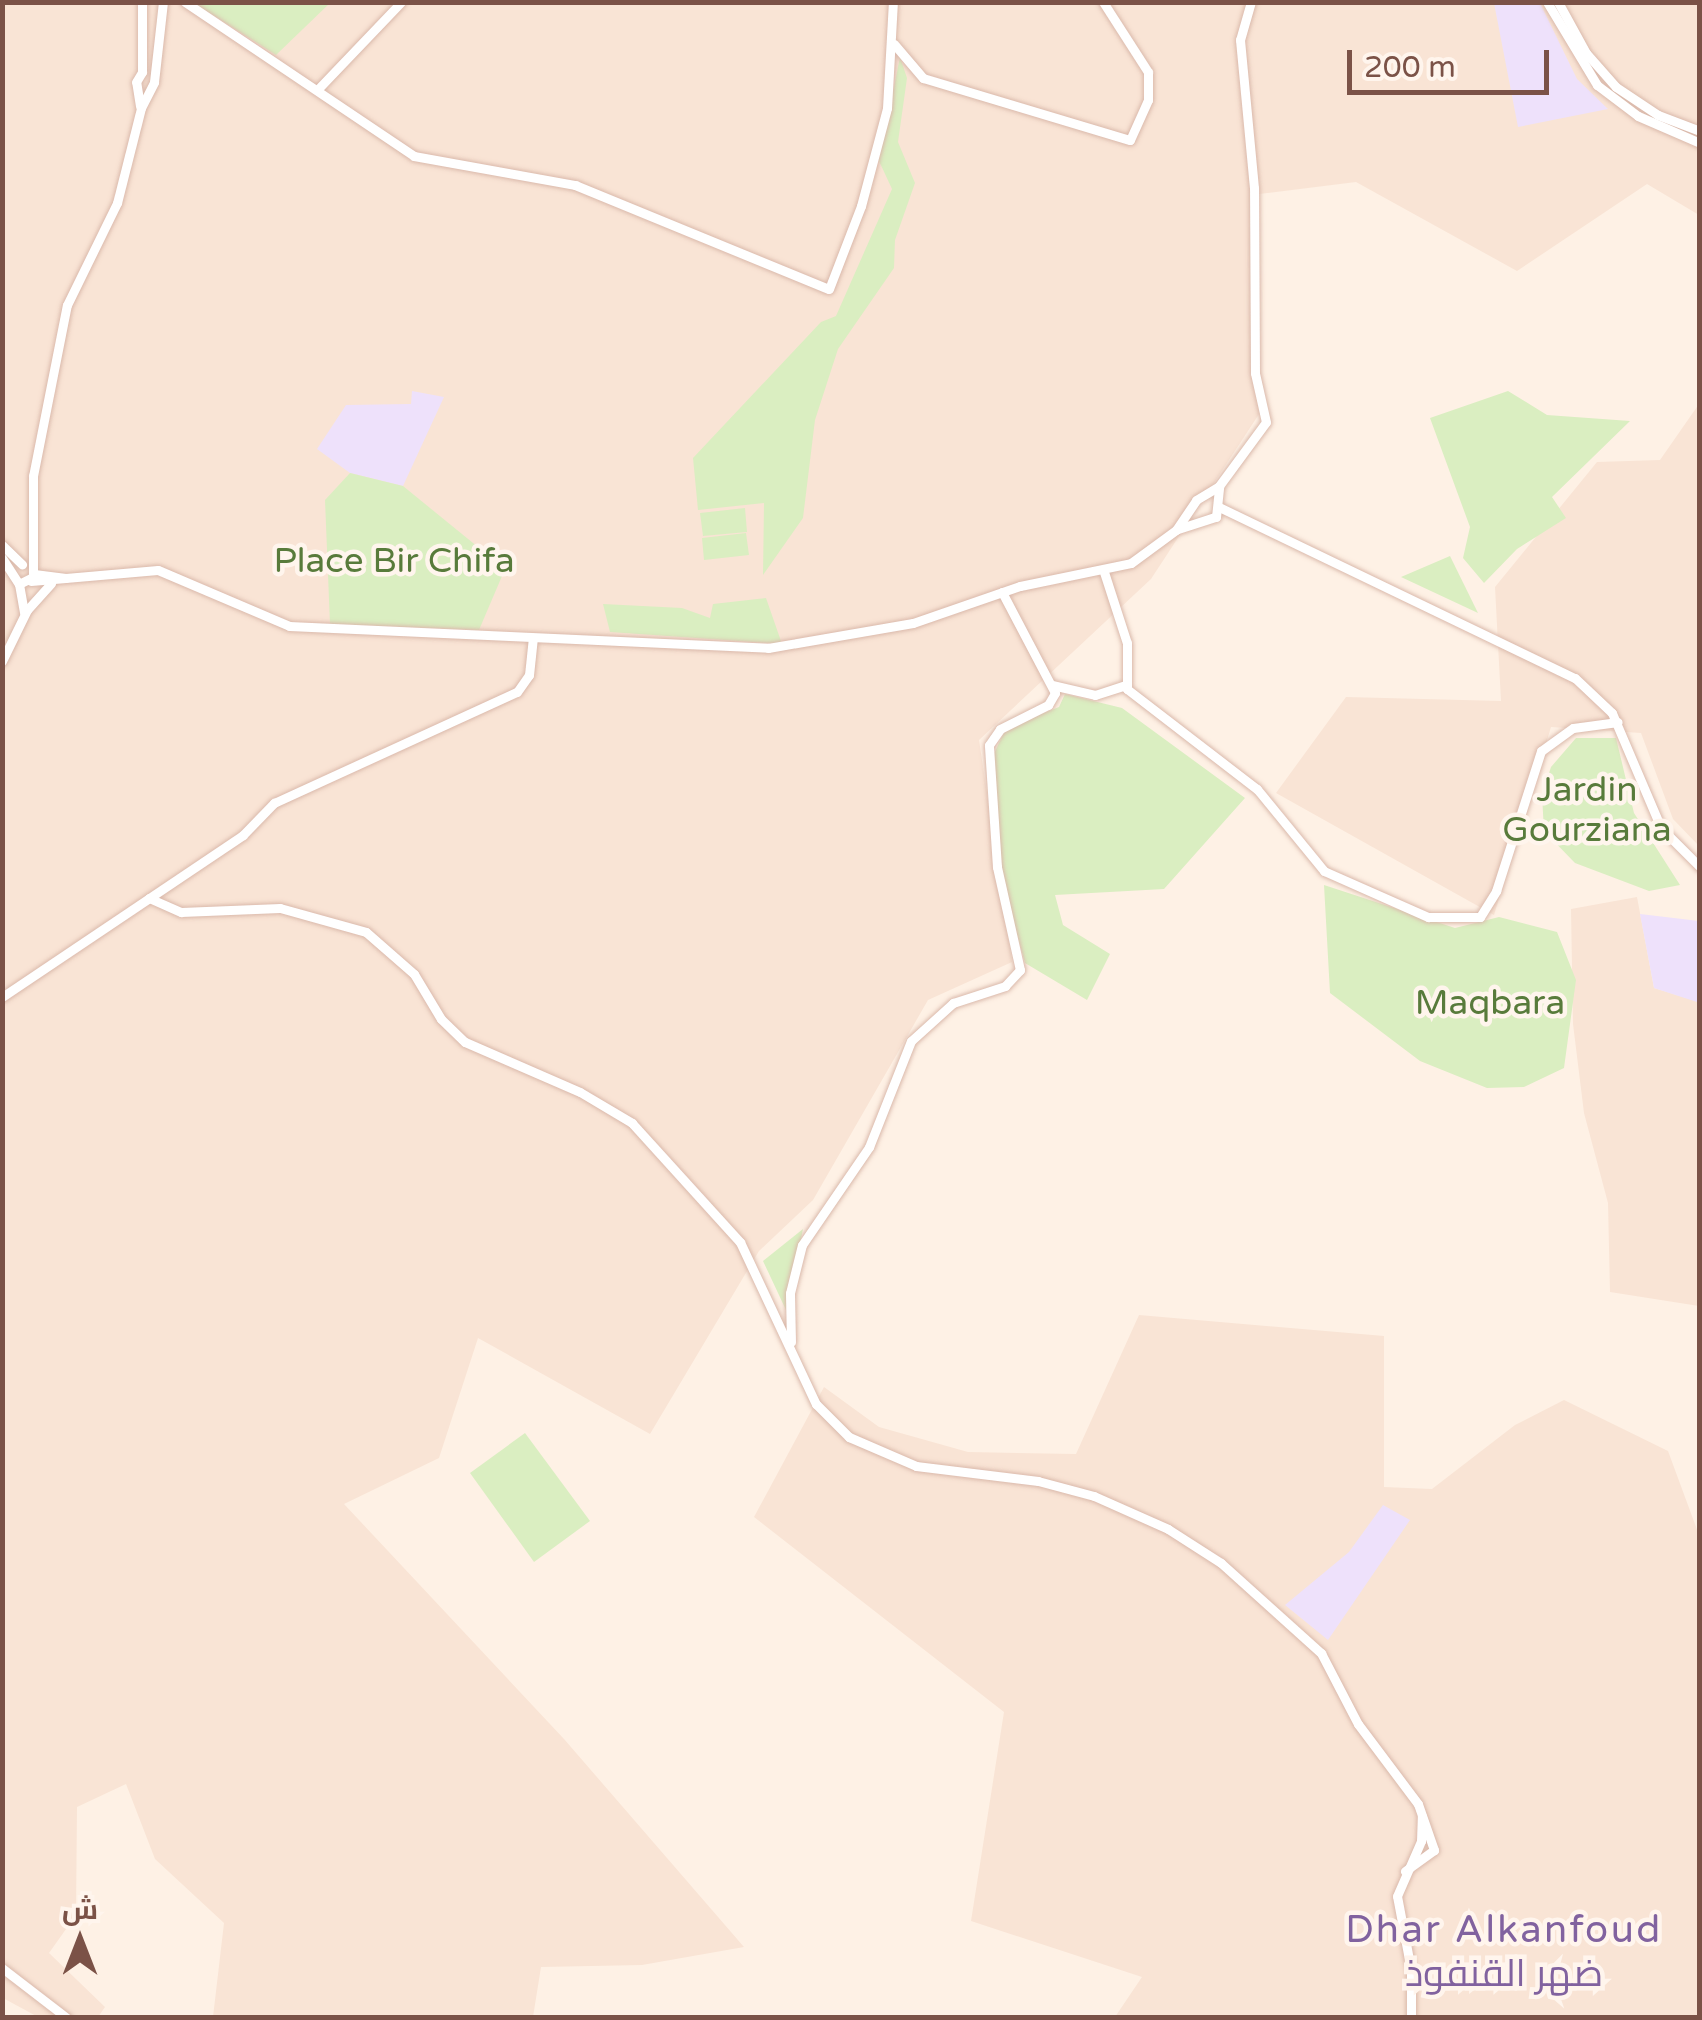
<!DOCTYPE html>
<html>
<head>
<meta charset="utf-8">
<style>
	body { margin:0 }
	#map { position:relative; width:1702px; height:2020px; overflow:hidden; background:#fef1e5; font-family:"Varela Round",Cairo,sans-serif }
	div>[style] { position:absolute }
	.residential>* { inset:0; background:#f9e4d5 }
	.education>* { inset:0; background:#eee1fb }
	.green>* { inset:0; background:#daeec1 }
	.roads { filter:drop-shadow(0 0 2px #dab9ab) drop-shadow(0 0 2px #dab9ab) }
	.secondary>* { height:9px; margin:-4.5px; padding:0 4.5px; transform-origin:4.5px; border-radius:4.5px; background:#fff }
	span { translate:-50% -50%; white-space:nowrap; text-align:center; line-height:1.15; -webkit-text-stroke:9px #fff5ed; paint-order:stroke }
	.park-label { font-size:35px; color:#587b3b }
	.neighbourhood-label { font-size:38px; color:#81629f; letter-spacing:2.5px }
	.frame { position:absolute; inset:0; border:5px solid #7b5247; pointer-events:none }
	.north { position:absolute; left:30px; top:1890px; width:100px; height:100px; -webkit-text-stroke:8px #fff5ed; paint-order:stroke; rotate:0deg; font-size:28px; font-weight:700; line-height:40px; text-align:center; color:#7b5247 }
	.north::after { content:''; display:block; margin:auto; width:35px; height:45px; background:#7b5247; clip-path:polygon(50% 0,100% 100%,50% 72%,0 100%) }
	.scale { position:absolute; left:1347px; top:50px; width:202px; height:45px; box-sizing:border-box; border:5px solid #7b5247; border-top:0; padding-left:12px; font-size:30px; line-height:35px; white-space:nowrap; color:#7b5247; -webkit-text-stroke:8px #fff5ed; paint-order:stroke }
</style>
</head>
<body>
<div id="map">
	<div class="residential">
		<i style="clip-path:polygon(3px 3px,1699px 3px,1699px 215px,1647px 184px,1517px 271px,1356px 182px,1259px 194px,1257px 374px,1265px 405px,1151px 579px,979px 740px,1012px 962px,928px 1000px,813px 1200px,759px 1251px,650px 1434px,478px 1338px,439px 1458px,344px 1504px,564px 1739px,744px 1947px,642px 1965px,541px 1967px,533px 2017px,213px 2017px,224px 1923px,155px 1859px,126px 1784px,77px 1807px,76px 1915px,49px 1953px,105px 2007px,98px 2017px,38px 2017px,3px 1998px)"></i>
		<i style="clip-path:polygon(1699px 404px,1699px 846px,1673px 819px,1641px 733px,1551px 727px,1494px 915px,1276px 793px,1346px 697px,1501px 701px,1495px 587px,1597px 462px,1660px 460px)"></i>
		<i style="clip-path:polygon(1637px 897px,1654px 988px,1696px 1001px,1699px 993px,1699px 1306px,1610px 1292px,1608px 1203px,1584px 1113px,1573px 1024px,1571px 909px)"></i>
		<i style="clip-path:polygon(1139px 1315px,1384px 1336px,1384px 1487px,1432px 1489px,1515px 1425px,1564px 1400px,1668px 1451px,1699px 1535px,1699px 2017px,1115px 2017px,1142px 1977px,971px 1921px,1004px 1712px,754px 1517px,824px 1387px,879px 1427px,968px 1452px,1076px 1454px)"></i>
	</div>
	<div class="education">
		<i style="clip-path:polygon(1494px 3px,1540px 3px,1577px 79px,1608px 109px,1518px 127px)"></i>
		<i style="clip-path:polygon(412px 391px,444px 397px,403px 486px,350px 473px,317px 449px,346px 405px,411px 404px)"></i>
		<i style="clip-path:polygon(1640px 914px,1699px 921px,1697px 1002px,1654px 988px)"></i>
		<i style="clip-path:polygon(1383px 1505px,1410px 1520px,1328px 1640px,1285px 1605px,1349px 1552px)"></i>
	</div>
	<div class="green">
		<i style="clip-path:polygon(194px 3px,330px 3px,276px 55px)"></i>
		<i style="clip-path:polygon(900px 57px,907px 78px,898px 142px,915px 183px,895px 240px,894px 268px,838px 349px,815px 420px,803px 518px,763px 575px,764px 503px,698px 510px,693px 458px,821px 322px,836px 316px,892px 189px,879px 161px)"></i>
		<i style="clip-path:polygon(1508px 391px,1547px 415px,1630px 421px,1552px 497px,1566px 518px,1517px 549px,1484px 583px,1463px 558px,1470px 527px,1430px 418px)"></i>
		<i style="clip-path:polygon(350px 473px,403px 486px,505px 569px,479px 630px,330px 624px,325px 500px)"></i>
		<i style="clip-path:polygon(745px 508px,747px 532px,703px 536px,700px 513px)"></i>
		<i style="clip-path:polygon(746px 533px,749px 555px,704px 560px,702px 538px)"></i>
		<i style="clip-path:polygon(1450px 556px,1478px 613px,1401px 577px)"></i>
		<i style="clip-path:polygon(766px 598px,782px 644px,610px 632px,603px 604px,682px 608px,710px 618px,713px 604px)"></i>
		<i style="clip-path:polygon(1065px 694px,1122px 708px,1245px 798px,1164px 889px,1055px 895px,1063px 925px,1110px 954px,1087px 1000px,1025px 963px,1001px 876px,991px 760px,1006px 728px,1059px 707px)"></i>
		<i style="clip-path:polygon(1576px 738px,1616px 738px,1634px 813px,1680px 885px,1649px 891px,1575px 863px,1544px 831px,1542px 795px,1551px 767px)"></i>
		<i style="clip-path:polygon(1324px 885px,1455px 928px,1499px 917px,1557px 932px,1576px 980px,1564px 1068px,1524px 1087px,1487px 1088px,1420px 1061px,1330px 993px)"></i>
		<i style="clip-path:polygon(803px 1229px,786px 1310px,763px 1261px)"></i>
		<i style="clip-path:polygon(525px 1433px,590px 1521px,534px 1562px,470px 1473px)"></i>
	</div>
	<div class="roads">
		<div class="secondary">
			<i style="left:185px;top:2px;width:276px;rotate:33.9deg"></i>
			<i style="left:414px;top:156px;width:164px;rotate:10.2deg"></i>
			<i style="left:575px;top:185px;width:274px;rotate:22.3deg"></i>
			<i style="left:829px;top:289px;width:89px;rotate:-68.9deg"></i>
			<i style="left:861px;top:206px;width:101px;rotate:-75.1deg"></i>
			<i style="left:887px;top:108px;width:106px;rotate:-86.8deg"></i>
			<i style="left:1547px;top:2px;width:97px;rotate:58.9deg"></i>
			<i style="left:1597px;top:85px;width:51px;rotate:37.1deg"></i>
			<i style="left:1638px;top:116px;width:68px;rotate:23.5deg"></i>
			<i style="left:1558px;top:2px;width:58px;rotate:61.2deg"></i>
			<i style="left:1586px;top:53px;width:45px;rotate:48.6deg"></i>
			<i style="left:1616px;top:87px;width:50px;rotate:33.7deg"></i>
			<i style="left:1658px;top:115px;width:45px;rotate:20.9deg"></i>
			<i style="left:894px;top:44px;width:45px;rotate:49.5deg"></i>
			<i style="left:923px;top:78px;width:216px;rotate:16.7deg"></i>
			<i style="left:1130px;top:140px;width:44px;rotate:-65.8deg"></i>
			<i style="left:1148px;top:100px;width:28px;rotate:-90deg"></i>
			<i style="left:1148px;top:72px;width:83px;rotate:-122.7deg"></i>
			<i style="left:318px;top:89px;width:120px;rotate:-46.3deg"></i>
			<i style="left:140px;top:106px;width:24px;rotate:-99deg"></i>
			<i style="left:136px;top:82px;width:12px;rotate:-59deg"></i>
			<i style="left:142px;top:72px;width:70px;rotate:-90deg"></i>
			<i style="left:1219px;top:507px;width:395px;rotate:25.7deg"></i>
			<i style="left:1575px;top:678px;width:51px;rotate:43.4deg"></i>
			<i style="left:1612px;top:713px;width:125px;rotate:66.9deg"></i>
			<i style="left:1661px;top:828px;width:55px;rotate:45deg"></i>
			<i style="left:1178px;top:529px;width:40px;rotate:-18deg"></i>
			<i style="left:1216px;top:517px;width:31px;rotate:-84deg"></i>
			<i style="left:2px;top:545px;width:28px;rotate:44deg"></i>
			<i style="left:2px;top:558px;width:31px;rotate:57deg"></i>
			<i style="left:19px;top:584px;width:29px;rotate:80deg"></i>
			<i style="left:1104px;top:572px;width:75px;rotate:72.1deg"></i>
			<i style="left:1127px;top:643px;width:46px;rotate:90deg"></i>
			<i style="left:1127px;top:689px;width:164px;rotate:37.6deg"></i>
			<i style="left:1257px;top:789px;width:106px;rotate:50.7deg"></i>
			<i style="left:1324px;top:871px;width:114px;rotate:23.9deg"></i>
			<i style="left:1428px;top:917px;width:52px"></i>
			<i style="left:1480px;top:917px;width:31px;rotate:-58deg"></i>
			<i style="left:1496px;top:891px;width:147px;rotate:-72.2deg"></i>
			<i style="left:1541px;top:751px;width:39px;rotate:-36deg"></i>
			<i style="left:1573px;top:728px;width:45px;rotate:-7.6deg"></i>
			<i style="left:34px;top:574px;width:32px;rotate:7deg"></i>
			<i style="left:31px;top:581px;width:127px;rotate:-5deg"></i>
			<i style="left:158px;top:570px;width:142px;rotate:23.1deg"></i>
			<i style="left:289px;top:626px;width:480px;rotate:2.6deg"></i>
			<i style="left:768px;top:648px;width:147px;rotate:-9.8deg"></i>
			<i style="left:913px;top:623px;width:113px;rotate:-19.1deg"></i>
			<i style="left:1020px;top:586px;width:113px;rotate:-11.7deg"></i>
			<i style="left:1131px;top:563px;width:56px;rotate:-36.3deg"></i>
			<i style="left:1176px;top:530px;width:36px;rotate:-56deg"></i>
			<i style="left:1196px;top:500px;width:27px;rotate:-31deg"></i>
			<i style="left:1219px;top:486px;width:79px;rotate:-53.7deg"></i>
			<i style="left:1266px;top:422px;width:50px;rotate:-102.7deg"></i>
			<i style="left:1255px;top:373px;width:185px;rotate:-90.3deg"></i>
			<i style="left:1254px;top:188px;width:149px;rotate:-95.4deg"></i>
			<i style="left:1240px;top:40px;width:40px;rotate:-74deg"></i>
			<i style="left:19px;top:584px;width:16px;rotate:-27deg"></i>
			<i style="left:33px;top:577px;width:101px;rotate:-90deg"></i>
			<i style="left:33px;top:476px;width:174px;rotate:-78.8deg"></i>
			<i style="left:67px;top:305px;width:114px;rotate:-63.9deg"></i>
			<i style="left:117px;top:203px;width:98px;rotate:-75.8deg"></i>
			<i style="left:141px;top:108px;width:29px;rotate:-63deg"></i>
			<i style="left:154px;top:82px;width:81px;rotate:-83.6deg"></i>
			<i style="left:2px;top:661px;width:57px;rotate:-63.9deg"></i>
			<i style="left:27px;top:610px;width:36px;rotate:-48deg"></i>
			<i style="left:1052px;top:685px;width:44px;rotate:13.1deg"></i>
			<i style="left:1095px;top:695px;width:32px;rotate:-18deg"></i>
			<i style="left:149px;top:898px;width:35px;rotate:24deg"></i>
			<i style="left:181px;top:912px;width:99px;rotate:-2.3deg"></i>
			<i style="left:280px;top:908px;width:89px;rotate:15.6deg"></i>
			<i style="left:366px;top:932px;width:64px;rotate:41.2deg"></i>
			<i style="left:414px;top:974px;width:52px;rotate:59deg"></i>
			<i style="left:441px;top:1019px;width:33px;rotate:44deg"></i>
			<i style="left:465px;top:1042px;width:125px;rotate:23.5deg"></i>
			<i style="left:580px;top:1092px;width:61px;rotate:30.8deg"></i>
			<i style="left:632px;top:1123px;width:161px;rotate:47.8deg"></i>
			<i style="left:740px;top:1242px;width:179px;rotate:64.9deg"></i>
			<i style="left:816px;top:1404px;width:47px;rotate:45deg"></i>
			<i style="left:849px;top:1437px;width:73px;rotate:23.4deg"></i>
			<i style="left:916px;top:1466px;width:123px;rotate:7deg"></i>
			<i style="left:1038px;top:1481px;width:58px;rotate:15deg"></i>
			<i style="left:1094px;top:1496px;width:81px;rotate:24deg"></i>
			<i style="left:1168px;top:1529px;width:63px;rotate:32.7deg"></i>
			<i style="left:1221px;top:1563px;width:135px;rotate:42deg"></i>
			<i style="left:1321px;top:1653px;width:80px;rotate:62.5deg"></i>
			<i style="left:1358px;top:1724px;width:100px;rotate:53.1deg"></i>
			<i style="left:1418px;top:1804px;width:49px;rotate:70.8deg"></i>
			<i style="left:1434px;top:1850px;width:36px;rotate:144deg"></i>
			<i style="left:2px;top:997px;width:290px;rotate:-33.9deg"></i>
			<i style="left:243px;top:835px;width:45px;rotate:-45.9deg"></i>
			<i style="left:274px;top:803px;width:267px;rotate:-24.6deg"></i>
			<i style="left:517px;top:692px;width:21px;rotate:-55deg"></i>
			<i style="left:529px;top:675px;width:36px;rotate:-84deg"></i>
			<i style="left:791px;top:1342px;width:49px;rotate:-91.2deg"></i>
			<i style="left:790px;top:1293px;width:49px;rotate:-76deg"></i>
			<i style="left:802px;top:1245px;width:119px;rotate:-55.6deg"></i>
			<i style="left:869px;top:1147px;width:114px;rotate:-68.4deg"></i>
			<i style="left:911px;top:1041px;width:57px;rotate:-42.1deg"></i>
			<i style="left:953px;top:1003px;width:55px;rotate:-18.1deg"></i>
			<i style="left:1005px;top:986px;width:22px;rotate:-47deg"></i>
			<i style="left:1020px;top:970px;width:106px;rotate:-102.6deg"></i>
			<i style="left:997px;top:867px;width:122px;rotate:-93.8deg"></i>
			<i style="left:989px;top:745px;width:19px;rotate:-55deg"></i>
			<i style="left:1000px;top:729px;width:54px;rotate:-26.6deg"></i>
			<i style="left:1048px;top:705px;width:14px;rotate:-60deg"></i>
			<i style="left:1055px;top:693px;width:114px;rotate:-117.7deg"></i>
			<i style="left:2px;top:1968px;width:82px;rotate:37.6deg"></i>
			<i style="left:1411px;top:2018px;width:48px;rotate:-90deg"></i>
			<i style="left:1411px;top:1970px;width:75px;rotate:-100.7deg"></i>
			<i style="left:1397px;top:1896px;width:60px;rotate:-66.4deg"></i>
			<i style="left:1421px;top:1841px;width:25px;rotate:-88deg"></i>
		</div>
	</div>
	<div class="park-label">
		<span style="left:394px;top:561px">Place Bir Chifa</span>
		<span style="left:1587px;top:810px">Jardin<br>Gourziana</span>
		<span style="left:1490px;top:1003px">Maqbara</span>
	</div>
	<div class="neighbourhood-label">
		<span style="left:1504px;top:1953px">Dhar Alkanfoud<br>ضهر القنفوذ</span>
	</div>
	<div class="frame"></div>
	<div class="north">ش</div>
	<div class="scale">200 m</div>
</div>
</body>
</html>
